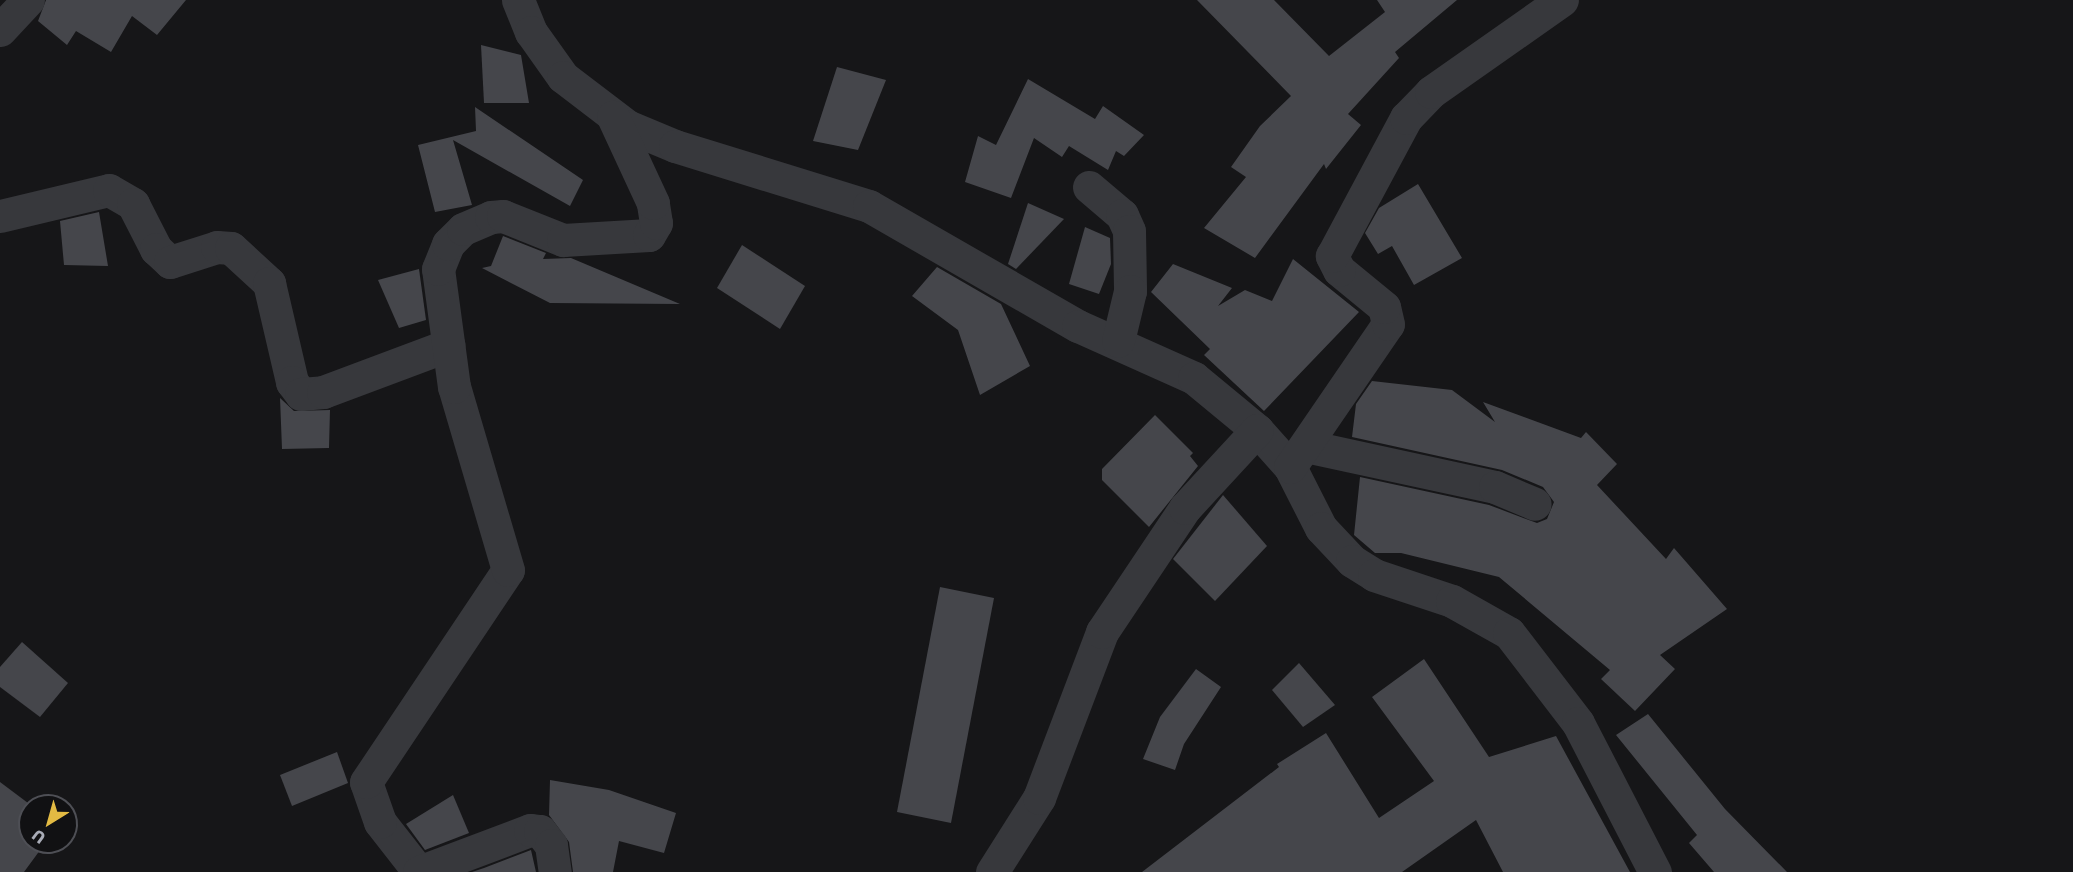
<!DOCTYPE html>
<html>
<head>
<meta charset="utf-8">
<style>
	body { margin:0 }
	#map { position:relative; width:2073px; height:872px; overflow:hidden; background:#161618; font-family:"Golos Text",sans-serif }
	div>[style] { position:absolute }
	.building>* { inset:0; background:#45464b }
	.minor>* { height:33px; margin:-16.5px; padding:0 16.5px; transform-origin:16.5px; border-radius:16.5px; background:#37383c }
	span { translate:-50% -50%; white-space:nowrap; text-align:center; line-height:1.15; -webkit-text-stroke:4.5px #111113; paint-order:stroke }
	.north { position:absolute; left:18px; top:794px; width:60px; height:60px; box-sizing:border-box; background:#111113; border:2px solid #4e4f55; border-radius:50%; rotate:217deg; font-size:16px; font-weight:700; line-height:24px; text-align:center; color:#a9acb7 }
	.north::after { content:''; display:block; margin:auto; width:21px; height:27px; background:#e2ba43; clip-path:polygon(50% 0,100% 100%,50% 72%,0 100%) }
</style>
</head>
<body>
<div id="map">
	<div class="building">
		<i style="clip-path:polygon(46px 0,186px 0,157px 35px,132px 16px,111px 52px,76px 31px,67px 45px,38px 21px)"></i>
		<i style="clip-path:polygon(1197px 0,1274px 0,1329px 56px,1385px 12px,1377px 0,1457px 0,1395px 52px,1399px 58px,1348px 114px,1361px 125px,1326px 169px,1324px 164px,1255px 258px,1204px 228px,1246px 177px,1231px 167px,1260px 126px,1291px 96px)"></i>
		<i style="clip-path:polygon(481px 45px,521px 55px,529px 103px,484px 103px)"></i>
		<i style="clip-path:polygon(837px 67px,886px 80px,858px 150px,813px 141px)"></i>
		<i style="clip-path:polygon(1028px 79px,1095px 119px,1103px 106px,1144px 135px,1124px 156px,1116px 151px,1108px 170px,1069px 146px,1062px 157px,1034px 138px,1011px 198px,965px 182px,978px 136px,996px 145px)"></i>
		<i style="clip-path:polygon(475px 107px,583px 180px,570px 206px,453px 140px,472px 205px,435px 212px,418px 145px,476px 131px)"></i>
		<i style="clip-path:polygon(1418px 184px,1462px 258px,1414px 285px,1392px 246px,1378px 254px,1365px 233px,1379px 208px)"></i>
		<i style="clip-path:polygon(1028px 203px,1064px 219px,1016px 269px,1008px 264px)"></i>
		<i style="clip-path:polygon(99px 212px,108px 266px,64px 265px,60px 221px)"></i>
		<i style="clip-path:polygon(1085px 227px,1110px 238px,1111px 264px,1099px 294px,1069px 284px)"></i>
		<i style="clip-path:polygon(503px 236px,546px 253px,543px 259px,571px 258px,680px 304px,550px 303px,482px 268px,491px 266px)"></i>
		<i style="clip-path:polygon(742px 245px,805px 286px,780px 329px,717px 288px)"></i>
		<i style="clip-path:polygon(1293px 259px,1359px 312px,1264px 411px,1204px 355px,1210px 349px,1151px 292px,1173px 264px,1232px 288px,1218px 306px,1245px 290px,1272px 301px)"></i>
		<i style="clip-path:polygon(937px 267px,1001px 304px,1030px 366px,980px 395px,958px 330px,912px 296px)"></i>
		<i style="clip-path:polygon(419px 269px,426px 320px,399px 328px,378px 280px)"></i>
		<i style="clip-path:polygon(1372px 381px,1452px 390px,1495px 422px,1483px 402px,1581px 438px,1586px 432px,1617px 464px,1597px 485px,1666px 559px,1674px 548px,1727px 609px,1660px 655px,1675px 669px,1635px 711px,1601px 679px,1610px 670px,1499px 577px,1401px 553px,1375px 553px,1354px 535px,1360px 477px,1489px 505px,1537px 523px,1547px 519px,1554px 502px,1543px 487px,1502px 470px,1352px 437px,1356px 404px)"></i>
		<i style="clip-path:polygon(280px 398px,294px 411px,330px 410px,329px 448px,282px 449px)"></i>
		<i style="clip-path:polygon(1155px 415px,1193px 453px,1190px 456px,1198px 466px,1149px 527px,1102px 480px,1102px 469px)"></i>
		<i style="clip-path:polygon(1223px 495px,1267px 546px,1215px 601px,1173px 559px)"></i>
		<i style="clip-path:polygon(940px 587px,994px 598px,951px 823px,897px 812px)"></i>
		<i style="clip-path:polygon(22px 642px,68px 683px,40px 717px,0 687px,0 667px)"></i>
		<i style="clip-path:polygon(1424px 659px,1489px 757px,1556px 736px,1630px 872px,1503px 872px,1476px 820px,1402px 872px,1142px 872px,1279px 767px,1277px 764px,1326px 733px,1379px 818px,1434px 781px,1372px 697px)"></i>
		<i style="clip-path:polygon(1299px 663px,1335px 705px,1303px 727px,1272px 690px)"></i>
		<i style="clip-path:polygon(1196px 669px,1221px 687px,1184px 744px,1175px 770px,1143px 759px,1160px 717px)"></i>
		<i style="clip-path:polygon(1648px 714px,1725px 809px,1787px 872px,1714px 872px,1689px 843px,1697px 835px,1616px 735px)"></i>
		<i style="clip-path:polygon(337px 752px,348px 783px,292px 806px,280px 775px)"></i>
		<i style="clip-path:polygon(550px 780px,609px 790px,676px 813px,664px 853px,619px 841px,613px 872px,573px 872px,569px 842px,549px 815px)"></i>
		<i style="clip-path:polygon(0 782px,32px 806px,30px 842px,46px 842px,24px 872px,0 872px)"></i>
		<i style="clip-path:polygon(453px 795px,469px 833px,425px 850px,406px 824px)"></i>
		<i style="clip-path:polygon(531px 850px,536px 872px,472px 872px,484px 868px)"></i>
	</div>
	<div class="minor">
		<i style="left:518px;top:0;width:35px;rotate:68deg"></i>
		<i style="left:531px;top:32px;width:55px;rotate:54.6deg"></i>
		<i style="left:563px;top:77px;width:81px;rotate:37.4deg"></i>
		<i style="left:627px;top:126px;width:52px;rotate:22.6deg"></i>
		<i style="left:675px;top:146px;width:203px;rotate:17.2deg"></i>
		<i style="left:869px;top:206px;width:241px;rotate:29.9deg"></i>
		<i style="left:1078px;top:326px;width:127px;rotate:24.1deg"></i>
		<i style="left:1194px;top:378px;width:82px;rotate:39.5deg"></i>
		<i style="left:1257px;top:430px;width:50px;rotate:48.3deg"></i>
		<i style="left:1290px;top:467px;width:68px;rotate:63.1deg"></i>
		<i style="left:1321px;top:528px;width:45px;rotate:46.8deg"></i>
		<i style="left:1352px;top:561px;width:26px;rotate:32deg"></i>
		<i style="left:1374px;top:575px;width:82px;rotate:18.4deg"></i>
		<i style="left:1452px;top:601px;width:65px;rotate:29.3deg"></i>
		<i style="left:1509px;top:633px;width:113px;rotate:52.5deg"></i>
		<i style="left:1578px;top:723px;width:168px;rotate:62.7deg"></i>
		<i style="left:0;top:30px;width:41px;rotate:-47deg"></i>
		<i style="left:1089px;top:187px;width:43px;rotate:40.3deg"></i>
		<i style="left:1122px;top:215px;width:17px;rotate:66deg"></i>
		<i style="left:1129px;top:231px;width:60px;rotate:89deg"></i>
		<i style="left:1130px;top:291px;width:51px;rotate:103.5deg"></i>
		<i style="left:0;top:216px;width:112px;rotate:-13.4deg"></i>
		<i style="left:109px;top:190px;width:28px;rotate:30deg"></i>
		<i style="left:133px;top:204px;width:51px;rotate:62.9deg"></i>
		<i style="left:156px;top:249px;width:19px;rotate:43deg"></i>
		<i style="left:170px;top:262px;width:49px;rotate:-17.7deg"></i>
		<i style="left:217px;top:247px;width:14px;rotate:4deg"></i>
		<i style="left:231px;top:248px;width:52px;rotate:42.6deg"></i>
		<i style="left:269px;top:283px;width:102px;rotate:76.9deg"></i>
		<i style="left:292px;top:382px;width:15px;rotate:53deg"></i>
		<i style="left:301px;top:394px;width:22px;rotate:-5deg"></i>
		<i style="left:323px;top:392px;width:134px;rotate:-20.5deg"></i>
		<i style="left:1306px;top:446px;width:193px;rotate:12.2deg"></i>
		<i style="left:1495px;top:487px;width:43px;rotate:23deg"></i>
		<i style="left:1290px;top:467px;width:173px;rotate:-55.6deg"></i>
		<i style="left:1388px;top:324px;width:17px;rotate:-103deg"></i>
		<i style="left:1384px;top:307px;width:58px;rotate:-140.6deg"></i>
		<i style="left:1339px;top:270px;width:16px;rotate:-117deg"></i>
		<i style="left:1332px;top:256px;width:157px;rotate:-61.8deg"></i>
		<i style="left:1406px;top:118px;width:36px;rotate:-46deg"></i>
		<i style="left:1431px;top:92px;width:160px;rotate:-35.1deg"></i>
		<i style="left:419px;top:872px;width:63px;rotate:-128deg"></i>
		<i style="left:380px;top:822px;width:42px;rotate:-109.3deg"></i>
		<i style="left:366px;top:782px;width:255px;rotate:-56.2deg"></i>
		<i style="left:508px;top:570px;width:191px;rotate:-106.4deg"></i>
		<i style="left:454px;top:387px;width:119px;rotate:-97.7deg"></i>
		<i style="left:438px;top:269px;width:27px;rotate:-68deg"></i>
		<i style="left:448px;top:244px;width:21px;rotate:-45deg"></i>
		<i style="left:463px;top:229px;width:30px;rotate:-23deg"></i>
		<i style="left:491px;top:217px;width:12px;rotate:-5deg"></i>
		<i style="left:503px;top:216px;width:65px;rotate:21.8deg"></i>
		<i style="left:563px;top:240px;width:86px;rotate:-3.3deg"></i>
		<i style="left:649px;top:235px;width:14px;rotate:-60deg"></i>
		<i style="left:656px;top:223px;width:20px;rotate:-99deg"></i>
		<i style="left:653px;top:203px;width:95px;rotate:-114.9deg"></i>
		<i style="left:419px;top:872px;width:119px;rotate:-20.7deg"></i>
		<i style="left:530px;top:830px;width:10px;rotate:6deg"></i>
		<i style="left:540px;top:831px;width:18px;rotate:52deg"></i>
		<i style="left:551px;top:845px;width:27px;rotate:82deg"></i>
		<i style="left:992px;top:872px;width:88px;rotate:-57.6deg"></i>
		<i style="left:1039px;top:798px;width:178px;rotate:-69.2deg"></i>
		<i style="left:1102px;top:632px;width:149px;rotate:-56.2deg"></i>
		<i style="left:1185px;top:508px;width:106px;rotate:-47.3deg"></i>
	</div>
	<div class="north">U</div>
</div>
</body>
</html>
